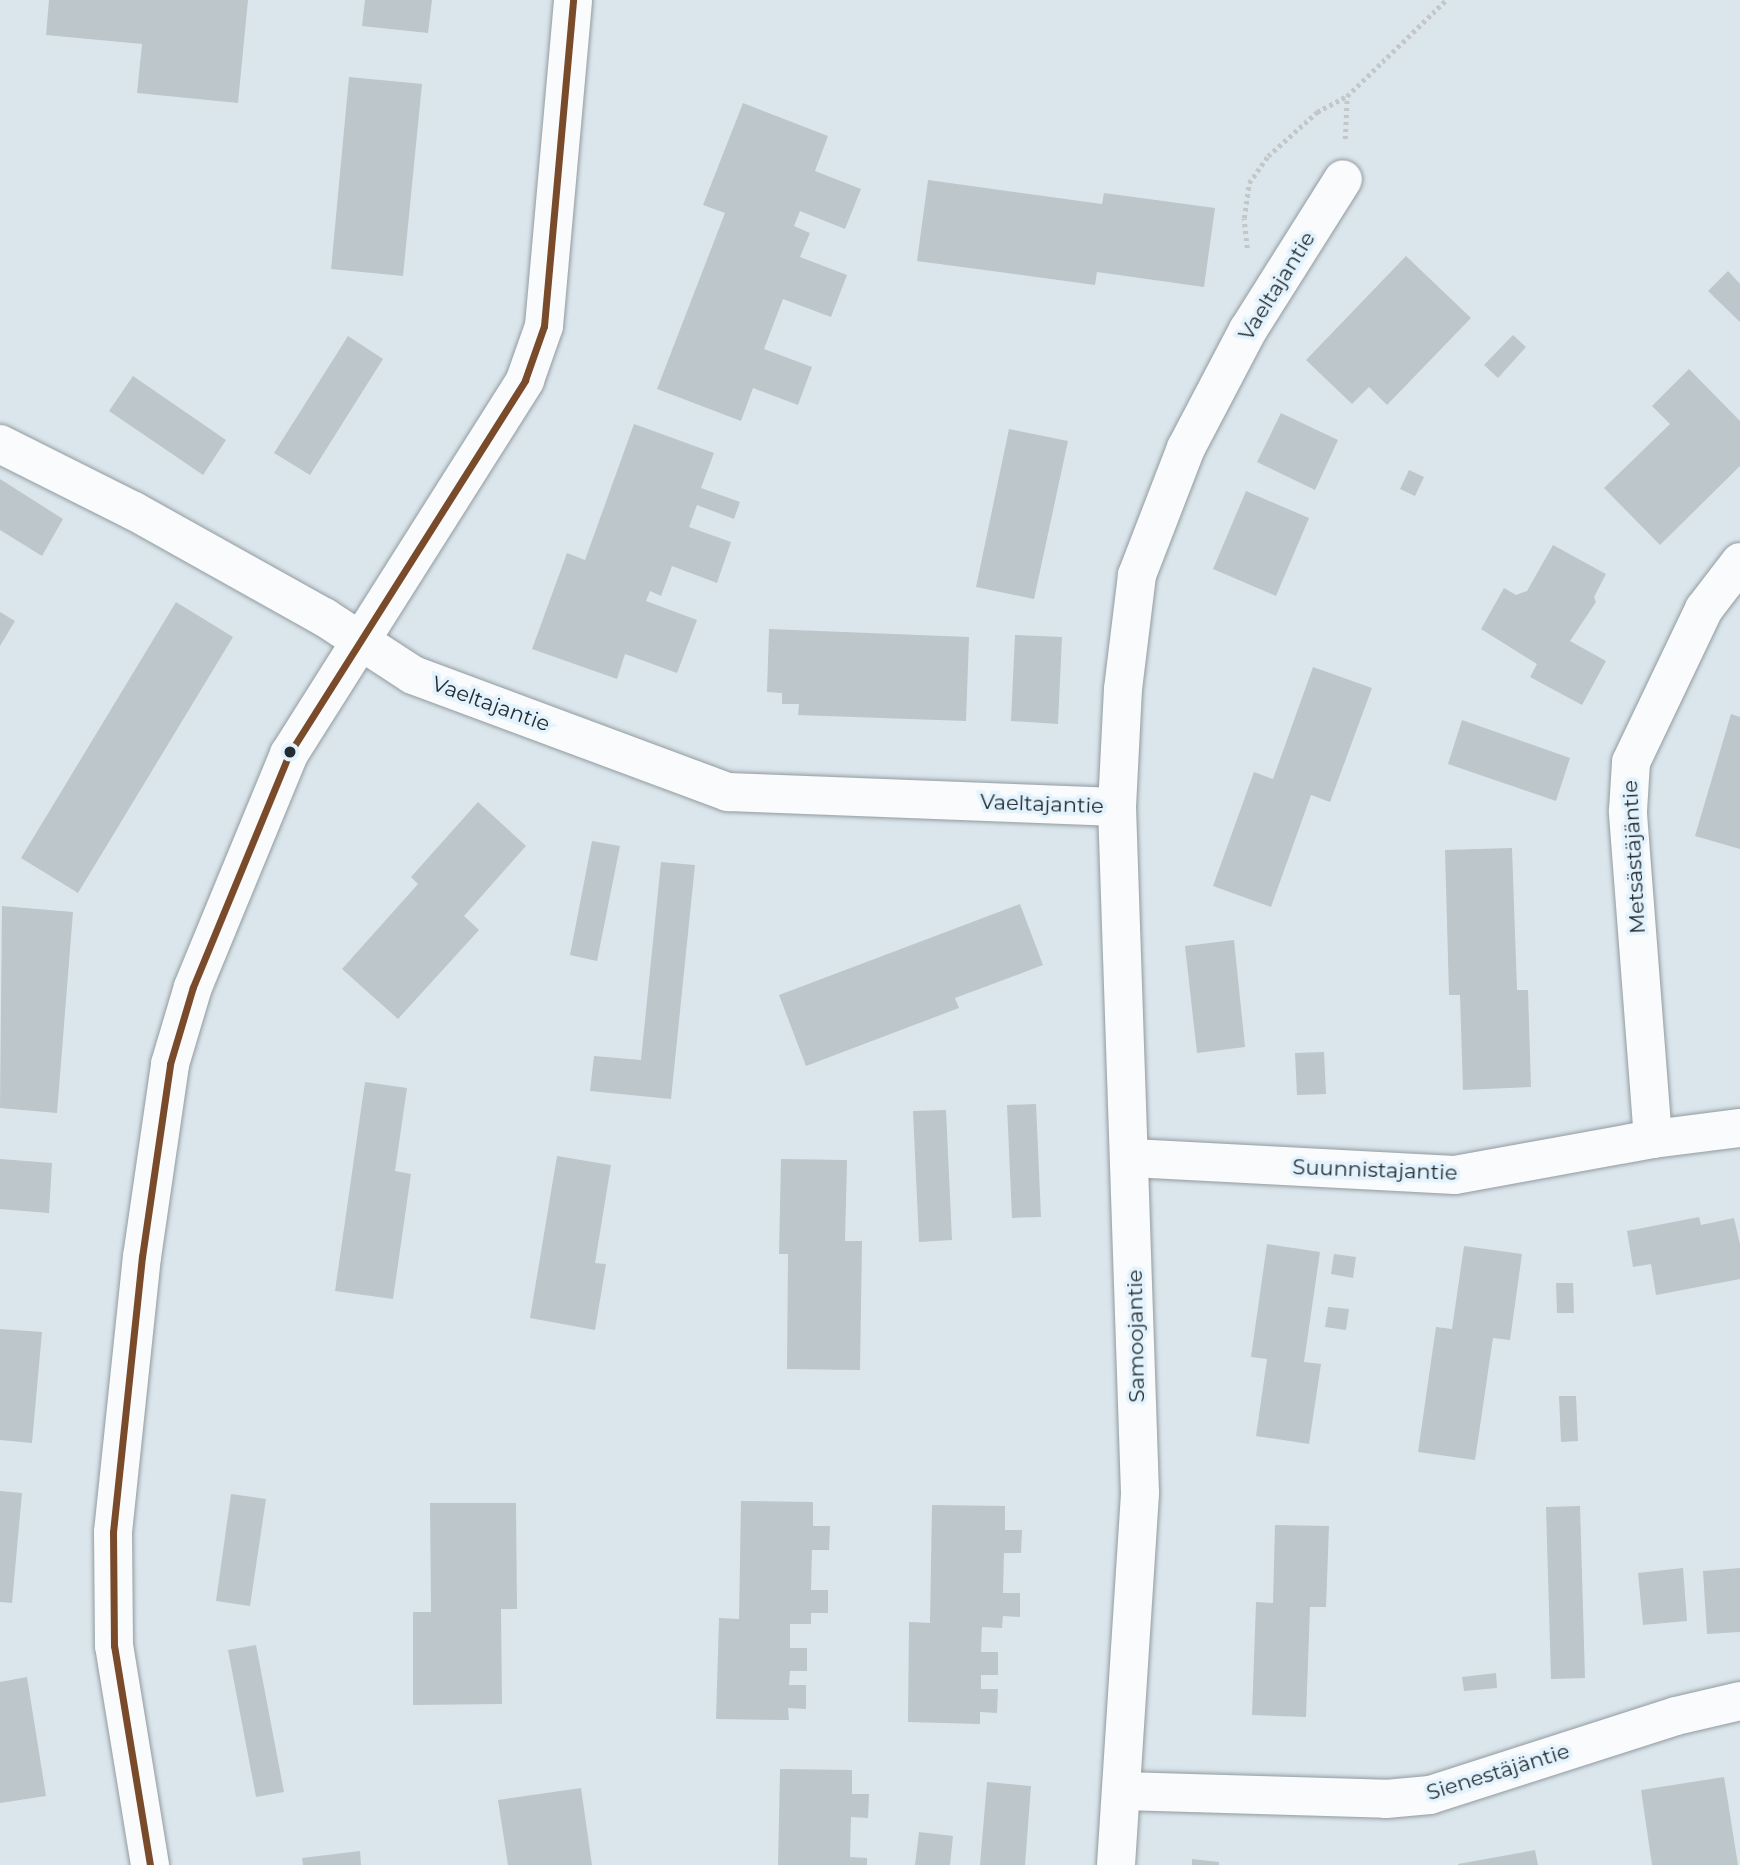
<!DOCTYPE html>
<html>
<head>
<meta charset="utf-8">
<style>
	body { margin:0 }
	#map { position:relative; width:1740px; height:1865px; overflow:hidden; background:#dbe6ec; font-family:Montserrat,sans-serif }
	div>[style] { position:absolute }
	.building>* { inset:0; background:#bdc6ca }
	.path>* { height:4.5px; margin-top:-2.25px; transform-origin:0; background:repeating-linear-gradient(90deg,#c3c7c9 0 3.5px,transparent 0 7px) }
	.roads { filter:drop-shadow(0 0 2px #929ba0) drop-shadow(0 0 2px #929ba0) }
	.street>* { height:38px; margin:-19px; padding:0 19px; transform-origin:19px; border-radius:19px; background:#fafbfc }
	.secondary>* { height:38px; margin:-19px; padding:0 19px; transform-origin:19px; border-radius:19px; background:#fafbfc }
	.bus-1>* { height:7px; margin:-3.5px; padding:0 3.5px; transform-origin:3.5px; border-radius:3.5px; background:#7a4b2a }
	.dots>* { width:19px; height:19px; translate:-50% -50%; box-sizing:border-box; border:4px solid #e3f3fe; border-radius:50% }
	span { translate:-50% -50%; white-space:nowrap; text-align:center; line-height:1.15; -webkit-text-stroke:7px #e3f3fe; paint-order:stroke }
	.street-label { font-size:21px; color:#242c31 }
</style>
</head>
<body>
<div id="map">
	<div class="building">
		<i style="clip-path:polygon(49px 0,248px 0,238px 103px,137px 93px,142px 44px,46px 35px)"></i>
		<i style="clip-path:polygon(365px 0,432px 0,428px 33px,362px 26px)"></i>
		<i style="clip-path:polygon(349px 77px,422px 84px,403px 276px,331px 269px)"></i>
		<i style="clip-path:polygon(743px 103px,828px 136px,815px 171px,861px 189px,845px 229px,800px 211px,794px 226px,810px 233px,800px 257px,847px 275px,831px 317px,783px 299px,764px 349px,812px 367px,798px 405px,753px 388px,741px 421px,657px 389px,725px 213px,703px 205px)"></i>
		<i style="clip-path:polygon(928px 180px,1102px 204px,1104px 193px,1215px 208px,1204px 287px,1097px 272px,1095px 285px,917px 261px)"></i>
		<i style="clip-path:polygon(1406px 256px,1471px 318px,1387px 405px,1369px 387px,1352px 404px,1306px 360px)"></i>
		<i style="clip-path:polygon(1728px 271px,1740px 284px,1740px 322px,1708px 291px)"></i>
		<i style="clip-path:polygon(1513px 335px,1526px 347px,1498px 378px,1484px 365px)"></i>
		<i style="clip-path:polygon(348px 336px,383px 359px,310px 475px,274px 453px)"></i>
		<i style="clip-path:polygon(1689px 369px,1740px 421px,1740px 466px,1660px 545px,1604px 488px,1670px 424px,1652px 406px)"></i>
		<i style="clip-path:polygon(133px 376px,226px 440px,203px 475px,109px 411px)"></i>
		<i style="clip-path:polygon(1281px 413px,1338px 440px,1315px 490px,1257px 462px)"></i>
		<i style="clip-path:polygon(634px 424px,714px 453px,701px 488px,740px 502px,734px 519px,697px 505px,689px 527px,731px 542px,717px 583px,672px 566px,661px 596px,650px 591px,646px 601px,697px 620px,677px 673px,625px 654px,617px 679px,532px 649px,567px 553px,585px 560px)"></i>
		<i style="clip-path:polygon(1009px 429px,1068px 441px,1034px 599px,976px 587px)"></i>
		<i style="clip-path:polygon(1409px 470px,1424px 477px,1415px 496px,1400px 489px)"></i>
		<i style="clip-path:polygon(0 479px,63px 519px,42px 556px,0 530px)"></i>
		<i style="clip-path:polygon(1246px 491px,1309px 518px,1276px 596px,1213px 569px)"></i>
		<i style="clip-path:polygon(1553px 545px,1606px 574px,1594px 597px,1596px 602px,1570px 641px,1606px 661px,1582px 705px,1530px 677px,1537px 664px,1481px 629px,1504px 588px,1516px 595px,1527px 591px)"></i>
		<i style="clip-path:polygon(176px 602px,233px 637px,78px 893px,21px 858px)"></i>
		<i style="clip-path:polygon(0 612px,15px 621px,0 646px)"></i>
		<i style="clip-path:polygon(769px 629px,969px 637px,966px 721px,798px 715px,799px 704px,782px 704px,782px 693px,767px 692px)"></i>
		<i style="clip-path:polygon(1015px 635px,1062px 637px,1058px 724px,1011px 721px)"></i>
		<i style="clip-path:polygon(1313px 667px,1372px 688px,1330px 802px,1311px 795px,1271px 907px,1213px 886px,1254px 772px,1273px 779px)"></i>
		<i style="clip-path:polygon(1731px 714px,1740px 717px,1740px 849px,1695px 836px)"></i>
		<i style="clip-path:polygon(1462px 720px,1570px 758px,1556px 801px,1448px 764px)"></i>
		<i style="clip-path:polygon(478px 802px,526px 846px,464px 916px,479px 930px,398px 1019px,342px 969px,418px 884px,411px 877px)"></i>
		<i style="clip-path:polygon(592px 841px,620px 846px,597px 961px,570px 955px)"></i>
		<i style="clip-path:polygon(1512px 848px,1517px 990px,1528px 990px,1531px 1087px,1463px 1090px,1460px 995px,1449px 995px,1445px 850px)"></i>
		<i style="clip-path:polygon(661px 862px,695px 865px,671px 1099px,590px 1091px,594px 1056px,641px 1060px)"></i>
		<i style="clip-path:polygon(1020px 904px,1043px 965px,955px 998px,959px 1008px,806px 1066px,779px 995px)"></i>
		<i style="clip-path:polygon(2px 906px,73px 912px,57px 1113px,0 1108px)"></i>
		<i style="clip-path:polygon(1234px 940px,1245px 1047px,1197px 1053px,1185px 946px)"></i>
		<i style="clip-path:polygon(1324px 1052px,1326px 1094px,1297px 1095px,1295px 1053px)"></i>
		<i style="clip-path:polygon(365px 1082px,407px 1088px,395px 1171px,411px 1174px,393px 1299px,335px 1291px)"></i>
		<i style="clip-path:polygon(1036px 1104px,1041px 1217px,1012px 1218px,1007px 1105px)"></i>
		<i style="clip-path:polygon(946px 1110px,952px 1240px,919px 1242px,913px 1111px)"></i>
		<i style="clip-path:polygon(557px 1156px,611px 1165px,595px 1263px,606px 1264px,595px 1330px,530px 1318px)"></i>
		<i style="clip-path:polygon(0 1159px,52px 1163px,49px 1213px,0 1209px)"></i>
		<i style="clip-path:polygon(781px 1159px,847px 1160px,845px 1241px,862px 1241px,860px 1370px,787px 1369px,788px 1254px,779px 1254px)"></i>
		<i style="clip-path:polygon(1699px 1217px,1701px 1225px,1734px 1218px,1740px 1244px,1740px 1279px,1656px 1295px,1651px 1264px,1633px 1267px,1627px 1231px)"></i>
		<i style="clip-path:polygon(1267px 1244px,1320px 1252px,1304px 1362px,1321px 1364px,1309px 1444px,1256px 1436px,1267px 1359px,1251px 1357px)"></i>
		<i style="clip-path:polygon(1464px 1246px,1522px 1254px,1510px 1340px,1493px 1338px,1475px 1460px,1418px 1452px,1436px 1327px,1452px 1329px)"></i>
		<i style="clip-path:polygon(1334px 1254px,1356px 1257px,1353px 1278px,1331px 1274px)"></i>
		<i style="clip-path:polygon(1556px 1283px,1573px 1283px,1574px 1313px,1557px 1313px)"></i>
		<i style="clip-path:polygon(1328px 1307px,1349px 1309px,1346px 1330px,1325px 1327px)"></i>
		<i style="clip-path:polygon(0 1329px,42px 1332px,32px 1443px,0 1440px)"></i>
		<i style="clip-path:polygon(1559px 1396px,1576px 1396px,1578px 1441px,1561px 1442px)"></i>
		<i style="clip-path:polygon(0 1491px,22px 1493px,12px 1603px,0 1602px)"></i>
		<i style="clip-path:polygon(231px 1494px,266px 1499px,250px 1606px,216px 1601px)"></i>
		<i style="clip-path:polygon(741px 1501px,813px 1502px,813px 1526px,830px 1526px,829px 1550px,812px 1550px,811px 1590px,828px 1590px,828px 1613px,811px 1613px,811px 1624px,790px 1624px,790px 1648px,807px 1648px,807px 1671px,790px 1671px,789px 1685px,806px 1685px,806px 1709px,788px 1708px,789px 1720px,716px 1719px,719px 1618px,739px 1619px)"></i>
		<i style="clip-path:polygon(430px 1503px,516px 1503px,517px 1609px,501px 1609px,502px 1704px,413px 1705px,413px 1612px,431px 1612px)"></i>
		<i style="clip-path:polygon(932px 1505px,1005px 1506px,1005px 1530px,1022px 1530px,1021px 1553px,1004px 1553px,1003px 1593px,1020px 1593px,1020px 1617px,1003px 1616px,1002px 1628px,982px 1627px,981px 1652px,998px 1652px,998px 1675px,981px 1675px,981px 1689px,998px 1689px,997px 1713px,980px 1712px,980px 1724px,908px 1722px,909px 1622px,930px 1623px)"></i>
		<i style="clip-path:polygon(1580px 1506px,1585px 1678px,1551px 1679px,1546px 1507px)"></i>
		<i style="clip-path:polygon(1275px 1525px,1329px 1526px,1326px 1607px,1310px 1607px,1306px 1717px,1252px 1715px,1256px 1602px,1273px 1603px)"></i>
		<i style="clip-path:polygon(1683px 1568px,1687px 1621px,1643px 1625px,1638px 1573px)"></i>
		<i style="clip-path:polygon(1740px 1568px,1740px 1632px,1707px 1634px,1703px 1571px)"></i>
		<i style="clip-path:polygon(256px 1645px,284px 1792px,256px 1797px,228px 1650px)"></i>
		<i style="clip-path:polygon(1496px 1673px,1497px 1688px,1464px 1691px,1462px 1677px)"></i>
		<i style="clip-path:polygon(27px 1677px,46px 1796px,0 1803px,0 1682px)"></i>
		<i style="clip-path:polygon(780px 1769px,852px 1770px,852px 1794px,869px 1794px,868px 1818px,851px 1817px,850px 1857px,867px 1858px,867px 1865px,778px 1865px)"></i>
		<i style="clip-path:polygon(1724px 1777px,1738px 1865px,1652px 1865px,1641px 1790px)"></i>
		<i style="clip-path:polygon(987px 1782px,1031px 1786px,1025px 1865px,980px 1865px)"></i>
		<i style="clip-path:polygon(581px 1788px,592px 1865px,508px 1865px,498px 1800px)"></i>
		<i style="clip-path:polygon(919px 1832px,953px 1836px,950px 1865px,915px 1865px)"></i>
		<i style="clip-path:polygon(1535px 1850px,1538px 1865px,1458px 1865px,1458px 1864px)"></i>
		<i style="clip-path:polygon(360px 1851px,361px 1865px,303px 1865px,302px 1858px)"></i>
		<i style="clip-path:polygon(1192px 1859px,1219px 1862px,1219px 1865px,1192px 1865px)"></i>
	</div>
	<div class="path">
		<i style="left:1345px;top:139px;width:43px;rotate:-87.3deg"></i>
		<i style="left:1347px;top:96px;width:138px;rotate:-44.1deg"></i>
		<i style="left:1247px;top:248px;width:30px;rotate:-96deg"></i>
		<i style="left:1244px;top:218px;width:35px;rotate:-82deg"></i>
		<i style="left:1249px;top:183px;width:33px;rotate:-55deg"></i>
		<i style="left:1268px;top:156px;width:66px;rotate:-41.9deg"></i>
		<i style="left:1317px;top:112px;width:34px;rotate:-28deg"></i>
	</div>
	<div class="roads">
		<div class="street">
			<i style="left:0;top:444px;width:150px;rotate:26.6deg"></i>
			<i style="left:134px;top:511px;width:218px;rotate:29.2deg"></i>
			<i style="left:324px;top:617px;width:106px;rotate:33.1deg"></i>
			<i style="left:413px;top:675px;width:336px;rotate:20.4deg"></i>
			<i style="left:728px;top:792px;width:389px;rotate:2.2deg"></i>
			<i style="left:1653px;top:1139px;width:329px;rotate:-94.4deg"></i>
			<i style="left:1628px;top:811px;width:49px;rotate:-86.5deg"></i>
			<i style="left:1631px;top:762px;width:170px;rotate:-64.5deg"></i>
			<i style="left:1704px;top:609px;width:59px;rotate:-52.5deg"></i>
			<i style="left:1132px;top:1158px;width:323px;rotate:3deg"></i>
			<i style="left:1455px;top:1175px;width:201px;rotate:-10.3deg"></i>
			<i style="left:1653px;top:1139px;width:88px;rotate:-7.2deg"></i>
			<i style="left:1123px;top:1791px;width:263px;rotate:1.7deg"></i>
			<i style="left:1386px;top:1799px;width:44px;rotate:-5.2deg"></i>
			<i style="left:1430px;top:1795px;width:258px;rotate:-17.8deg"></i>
			<i style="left:1676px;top:1716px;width:66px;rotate:-13.2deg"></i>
			<i style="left:1116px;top:1865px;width:373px;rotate:-86.3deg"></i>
			<i style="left:1140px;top:1493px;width:686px;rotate:-91.92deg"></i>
			<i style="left:1117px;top:807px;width:118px;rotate:-87.1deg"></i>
			<i style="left:1123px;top:689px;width:115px;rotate:-83deg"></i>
			<i style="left:1137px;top:575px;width:136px;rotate:-68.9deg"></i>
			<i style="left:1186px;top:448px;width:133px;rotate:-62.3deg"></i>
			<i style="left:1248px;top:330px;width:178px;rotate:-57.8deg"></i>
		</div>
		<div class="secondary">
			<i style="left:150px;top:1865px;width:222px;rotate:-99.3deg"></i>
			<i style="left:114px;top:1646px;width:114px;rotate:-90.5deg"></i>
			<i style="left:113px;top:1532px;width:277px;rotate:-84deg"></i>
			<i style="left:142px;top:1257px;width:195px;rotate:-81.7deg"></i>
			<i style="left:170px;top:1064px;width:80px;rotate:-73.4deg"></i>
			<i style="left:193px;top:987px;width:252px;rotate:-67.6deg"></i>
			<i style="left:289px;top:754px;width:442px;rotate:-57.7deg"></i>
			<i style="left:525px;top:380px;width:57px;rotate:-70.6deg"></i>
			<i style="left:544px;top:326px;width:327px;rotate:-84.9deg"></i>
		</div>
	</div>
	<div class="bus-1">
		<i style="left:150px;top:1865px;width:222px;rotate:-99.3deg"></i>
		<i style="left:114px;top:1646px;width:114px;rotate:-90.5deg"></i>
		<i style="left:113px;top:1532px;width:277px;rotate:-84deg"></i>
		<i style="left:142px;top:1257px;width:195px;rotate:-81.7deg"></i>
		<i style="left:170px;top:1064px;width:80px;rotate:-73.4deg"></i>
		<i style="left:193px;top:987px;width:252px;rotate:-67.6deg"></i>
		<i style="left:289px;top:754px;width:442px;rotate:-57.7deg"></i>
		<i style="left:525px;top:380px;width:57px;rotate:-70.6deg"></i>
		<i style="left:544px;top:326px;width:327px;rotate:-84.9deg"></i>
	</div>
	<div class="dots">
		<i style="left:290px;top:752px;background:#242c31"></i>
	</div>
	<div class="street-label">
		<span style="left:1277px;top:286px;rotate:-58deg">Vaeltajantie</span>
		<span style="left:491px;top:704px;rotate:20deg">Vaeltajantie</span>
		<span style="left:1042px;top:804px;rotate:2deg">Vaeltajantie</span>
		<span style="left:1634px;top:857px;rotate:-93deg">Metsästäjäntie</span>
		<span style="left:1375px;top:1170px;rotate:2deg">Suunnistajantie</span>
		<span style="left:1136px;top:1336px;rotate:-91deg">Samoojantie</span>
		<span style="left:1498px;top:1772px;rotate:-17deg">Sienestäjäntie</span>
	</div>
</div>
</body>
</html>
